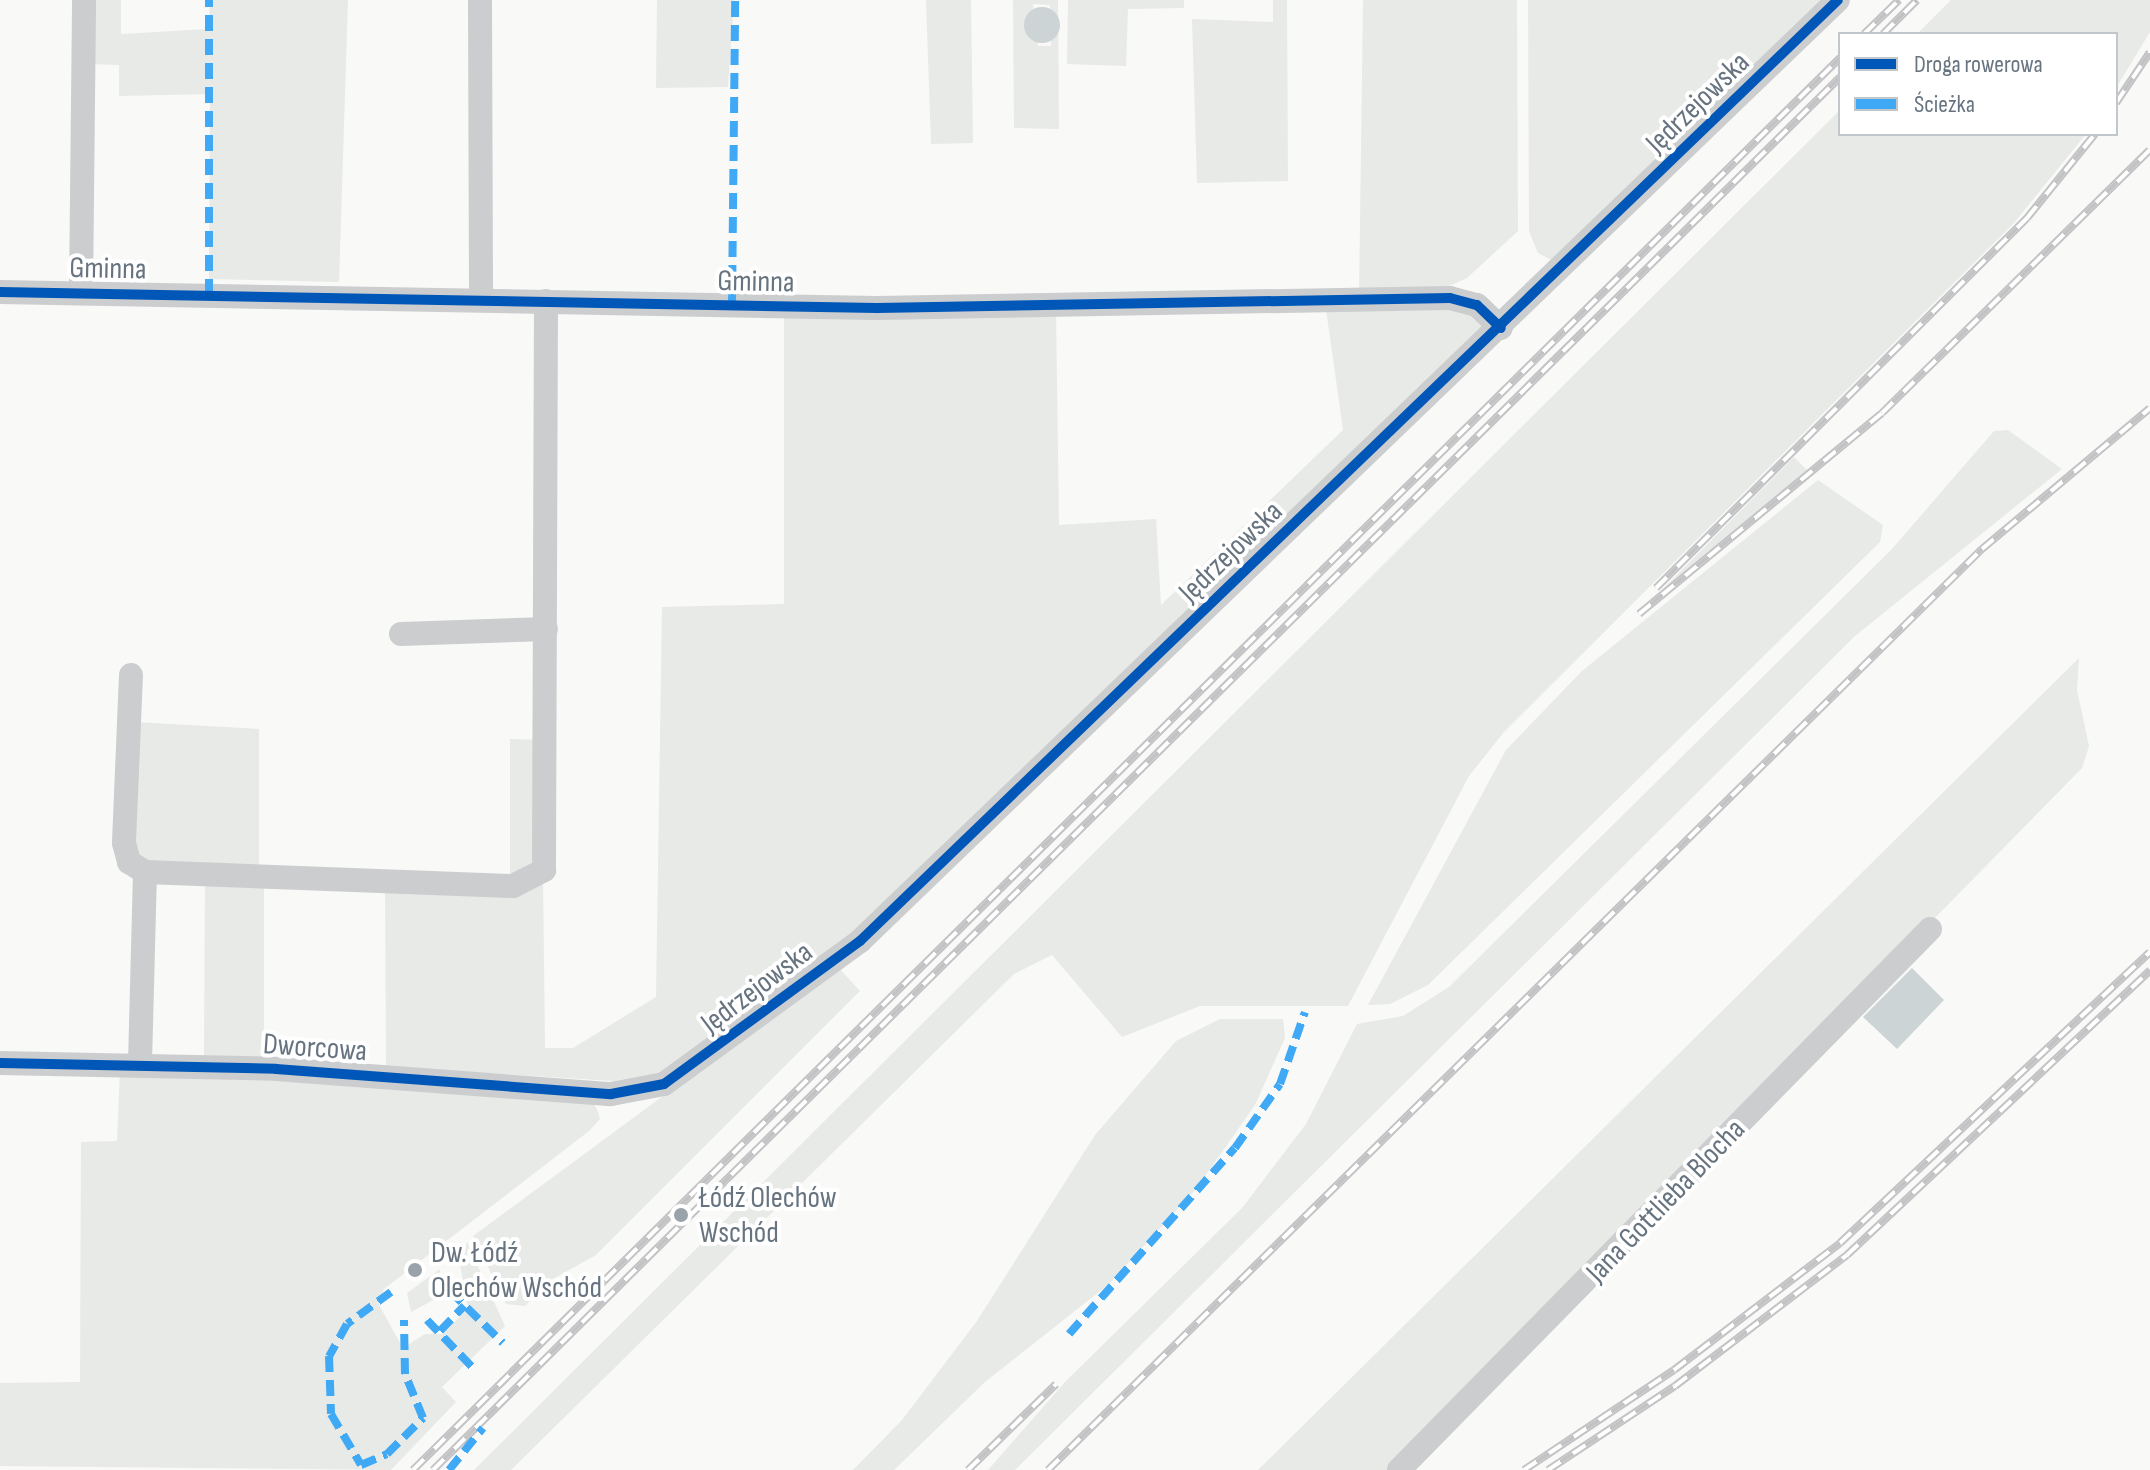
<!DOCTYPE html>
<html>
<head>
<meta charset="utf-8">
<style>
	body { margin:0 }
	#map { position:relative; width:2150px; height:1470px; overflow:hidden; background:#f9f9f8; font-family:"Sofia Sans Condensed",sans-serif }
	div>[style] { position:absolute }
	.green>* { inset:0; background:#e7eae6 }
	.water>* { inset:0; background:#cdd4d6 }
	.round { border-radius:50% }
	.minor>* { height:24px; margin:-12px; padding:0 12px; transform-origin:12px; border-radius:12px; background:#cccdce }
	.rail>* { height:8px; margin-top:-4px; transform-origin:0; background:repeating-linear-gradient(90deg,#fff 0 15px,#c3c3c5 0 30px); box-sizing:border-box; border-block:2px solid #c3c3c5 }
	.quiet>* { height:8px; margin-top:-4px; transform-origin:0; background:repeating-linear-gradient(90deg,#3fa9f5 0 16px,transparent 0 24px) }
	.cycleway>* { height:10px; margin:-5px; padding:0 5px; transform-origin:5px; border-radius:5px; background:#0057b8 }
	.dots>* { width:22px; height:22px; translate:-50% -50%; box-sizing:border-box; border:4px solid #fff; border-radius:50% }
	span { translate:-50% -50%; white-space:nowrap; text-align:center; line-height:1.15; -webkit-text-stroke:8px #fff; paint-order:stroke }
	.street-label { font-size:30px; color:#677480 }
	.poi-label { font-size:30px; color:#677480 }
	.left { translate:0 -50%; text-align:left }
	.legend { position:absolute; left:1838px; top:32px; width:280px; height:104px; box-sizing:border-box; background:#fff; border:2px solid #c2c7cc; margin:0; padding:10px 14px; list-style:none; font-size:24px; color:#677480 }
	.legend li { display:flex; align-items:center; gap:16px; height:40px }
	.legend b { width:40px; border:2px solid #c2c7cc }
</style>
</head>
<body>
<div id="map">
	<div class="green">
		<i style="clip-path:polygon(88px 0,121px 0,121px 34px,209px 29px,210px 0,348px 0,339px 282px,209px 279px,210px 94px,119px 96px,119px 65px,88px 64px)"></i>
		<i style="clip-path:polygon(657px 0,734px 0,728px 87px,656px 88px)"></i>
		<i style="clip-path:polygon(926px 0,971px 0,973px 143px,931px 144px)"></i>
		<i style="clip-path:polygon(evenodd,1013px 0,1058px 0,1059px 129px,1014px 128px,1013px 0,1033px 4px,1050px 5px,1051px 46px,1038px 46px,1033px 4px)"></i>
		<i style="clip-path:polygon(1068px 0,1184px 0,1184px 8px,1128px 9px,1126px 66px,1067px 64px)"></i>
		<i style="clip-path:polygon(1273px 0,1287px 0,1288px 181px,1197px 183px,1192px 19px,1273px 22px)"></i>
		<i style="clip-path:polygon(1363px 0,1517px 0,1518px 231px,1467px 278px,1442px 289px,1359px 299px)"></i>
		<i style="clip-path:polygon(1528px 0,1826px 0,1555px 262px,1538px 253px,1529px 231px)"></i>
		<i style="clip-path:polygon(1951px 0,2150px 0,2150px 32px,2116px 88px,2116px 34px,1917px 34px)"></i>
		<i style="clip-path:polygon(1840px 110px,1840px 134px,2086px 134px,2014px 223px,1504px 732px,1469px 776px,1348px 1006px,1200px 1006px,1122px 1037px,1052px 955px,1014px 974px,511px 1470px,474px 1470px)"></i>
		<i style="clip-path:polygon(1326px 309px,1472px 309px,1486px 326px,859px 929px,667px 1072px,614px 1081px,386px 1067px,385px 886px,543px 880px,545px 1048px,573px 1048px,656px 997px,662px 607px,784px 604px,784px 312px,1056px 312px,1059px 525px,1156px 519px,1161px 605px,1343px 430px)"></i>
		<i style="clip-path:polygon(2008px 430px,2062px 469px,1855px 636px,1015px 1470px,988px 1470px,1066px 1381px,1242px 1208px,1306px 1124px,1357px 1024px,1403px 1016px,1449px 987px,1892px 549px,1994px 431px)"></i>
		<i style="clip-path:polygon(1794px 457px,1807px 470px,1661px 591px)"></i>
		<i style="clip-path:polygon(1818px 480px,1883px 525px,1880px 542px,1428px 985px,1390px 1004px,1368px 1005px,1506px 750px,1582px 671px)"></i>
		<i style="clip-path:polygon(2079px 658px,2077px 690px,2089px 746px,2082px 768px,1393px 1470px,1258px 1470px)"></i>
		<i style="clip-path:polygon(134px 722px,259px 729px,259px 871px,141px 865px,129px 842px)"></i>
		<i style="clip-path:polygon(510px 739px,543px 740px,541px 856px,510px 881px)"></i>
		<i style="clip-path:polygon(205px 876px,264px 880px,264px 1060px,204px 1056px)"></i>
		<i style="clip-path:polygon(838px 967px,860px 991px,596px 1255px,551px 1280px,525px 1306px,506px 1304px,473px 1236px)"></i>
		<i style="clip-path:polygon(1220px 1019px,1283px 1019px,1285px 1038px,1255px 1105px,1196px 1189px,1109px 1284px,985px 1382px,894px 1470px,853px 1470px,902px 1420px,977px 1321px,1095px 1135px,1176px 1041px)"></i>
		<i style="clip-path:polygon(120px 1069px,592px 1102px,597px 1109px,600px 1119px,589px 1131px,384px 1289px,379px 1305px,403px 1348px,425px 1334px,443px 1334px,468px 1308px,460px 1264px,467px 1242px,505px 1326px,442px 1387px,456px 1402px,391px 1470px,0 1466px,0 1383px,80px 1382px,81px 1142px,117px 1141px)"></i>
		<i style="clip-path:polygon(440px 1269px,437px 1298px,411px 1312px,407px 1293px)"></i>
	</div>
	<div class="water">
		<i class="round" style="left:1024px;top:7px;width:36px;height:36px"></i>
		<i style="clip-path:polygon(1912px 968px,1944px 1000px,1897px 1049px,1863px 1017px)"></i>
	</div>
	<div class="minor">
		<i style="left:480px;top:0;width:298px;rotate:89.8deg"></i>
		<i style="left:0;top:292px;width:877px;rotate:1.05deg"></i>
		<i style="left:877px;top:308px;width:573px;rotate:-1deg"></i>
		<i style="left:1450px;top:298px;width:28px;rotate:15deg"></i>
		<i style="left:1477px;top:305px;width:33px;rotate:44deg"></i>
		<i style="left:81px;top:293px;width:293px;rotate:-89.4deg"></i>
		<i style="left:401px;top:634px;width:145px;rotate:-2deg"></i>
		<i style="left:131px;top:675px;width:168px;rotate:92.4deg"></i>
		<i style="left:124px;top:843px;width:20px;rotate:75deg"></i>
		<i style="left:129px;top:862px;width:19px;rotate:32deg"></i>
		<i style="left:145px;top:872px;width:191px;rotate:91.5deg"></i>
		<i style="left:145px;top:872px;width:368px;rotate:2.2deg"></i>
		<i style="left:513px;top:886px;width:35px;rotate:-27deg"></i>
		<i style="left:544px;top:870px;width:569px;rotate:-89.8deg"></i>
		<i style="left:0;top:1063px;width:276px;rotate:1.2deg"></i>
		<i style="left:276px;top:1069px;width:336px;rotate:4.3deg"></i>
		<i style="left:611px;top:1094px;width:54px;rotate:-10.7deg"></i>
		<i style="left:664px;top:1084px;width:243px;rotate:-36.1deg"></i>
		<i style="left:860px;top:941px;width:1357px;rotate:-43.9deg"></i>
		<i style="left:1399px;top:1470px;width:758px;rotate:-45.53deg"></i>
	</div>
	<div class="rail">
		<i style="left:1864px;top:34px;width:49px;rotate:-44.2deg"></i>
		<i style="left:1883px;top:34px;width:48px;rotate:-45deg"></i>
		<i style="left:2116px;top:103px;width:61px;rotate:-56.3deg"></i>
		<i style="left:1656px;top:588px;width:524px;rotate:-44.92deg"></i>
		<i style="left:2027px;top:218px;width:108px;rotate:-51deg"></i>
		<i style="left:1639px;top:614px;width:315px;rotate:-39.6deg"></i>
		<i style="left:1882px;top:413px;width:375px;rotate:-44.5deg"></i>
		<i style="left:413px;top:1470px;width:2008px;rotate:-44.7deg"></i>
		<i style="left:433px;top:1470px;width:1980px;rotate:-44.71deg"></i>
		<i style="left:968px;top:1470px;width:123px;rotate:-44.3deg"></i>
		<i style="left:1048px;top:1470px;width:1312px;rotate:-44.6deg"></i>
		<i style="left:1982px;top:549px;width:219px;rotate:-40deg"></i>
		<i style="left:1524px;top:1470px;width:180px;rotate:-33.7deg"></i>
		<i style="left:1674px;top:1370px;width:209px;rotate:-37.4deg"></i>
		<i style="left:1840px;top:1243px;width:425px;rotate:-43.2deg"></i>
		<i style="left:1548px;top:1470px;width:152px;rotate:-33.5deg"></i>
		<i style="left:1675px;top:1386px;width:216px;rotate:-37.3deg"></i>
		<i style="left:1847px;top:1255px;width:416px;rotate:-43.2deg"></i>
	</div>
	<div class="quiet">
		<i style="left:209px;top:295px;width:295px;rotate:-90deg"></i>
		<i style="left:732px;top:305px;width:305px;rotate:-89.4deg"></i>
		<i style="left:450px;top:1291px;width:74px;rotate:44.5deg"></i>
		<i style="left:391px;top:1292px;width:54px;rotate:144deg"></i>
		<i style="left:347px;top:1324px;width:37px;rotate:119deg"></i>
		<i style="left:329px;top:1356px;width:58px;rotate:88deg"></i>
		<i style="left:331px;top:1414px;width:59px;rotate:59.5deg"></i>
		<i style="left:361px;top:1465px;width:28px;rotate:-23deg"></i>
		<i style="left:387px;top:1454px;width:51px;rotate:-45deg"></i>
		<i style="left:423px;top:1418px;width:48px;rotate:-112.2deg"></i>
		<i style="left:405px;top:1374px;width:54px;rotate:-91.1deg"></i>
		<i style="left:427px;top:1320px;width:69px;rotate:46.2deg"></i>
		<i style="left:440px;top:1331px;width:35px;rotate:-46deg"></i>
		<i style="left:1069px;top:1334px;width:249px;rotate:-48.3deg"></i>
		<i style="left:1235px;top:1148px;width:78px;rotate:-54.9deg"></i>
		<i style="left:1280px;top:1084px;width:76px;rotate:-70.9deg"></i>
		<i style="left:449px;top:1470px;width:54px;rotate:-51deg"></i>
	</div>
	<div class="cycleway">
		<i style="left:0;top:292px;width:877px;rotate:1.05deg"></i>
		<i style="left:877px;top:308px;width:573px;rotate:-1deg"></i>
		<i style="left:1450px;top:298px;width:28px;rotate:15deg"></i>
		<i style="left:1477px;top:305px;width:33px;rotate:44deg"></i>
		<i style="left:0;top:1063px;width:276px;rotate:1.2deg"></i>
		<i style="left:276px;top:1069px;width:336px;rotate:4.3deg"></i>
		<i style="left:611px;top:1094px;width:54px;rotate:-10.7deg"></i>
		<i style="left:664px;top:1084px;width:243px;rotate:-36.1deg"></i>
		<i style="left:860px;top:941px;width:1357px;rotate:-43.9deg"></i>
	</div>
	<div class="dots">
		<i style="left:681px;top:1215px;background:#9aa3aa"></i>
		<i style="left:415px;top:1270px;background:#9aa3aa"></i>
	</div>
	<div class="street-label">
		<span style="left:1698px;top:103px;rotate:-44deg">Jędrzejowska</span>
		<span style="left:108px;top:269px;rotate:1deg">Gminna</span>
		<span style="left:756px;top:282px;rotate:1deg">Gminna</span>
		<span style="left:1231px;top:552px;rotate:-44deg">Jędrzejowska</span>
		<span style="left:757px;top:988px;rotate:-37deg">Jędrzejowska</span>
		<span style="left:315px;top:1048px;rotate:4deg">Dworcowa</span>
		<span style="left:1666px;top:1201px;rotate:-46deg">Jana Gottlieba Blocha</span>
	</div>
	<div class="poi-label">
		<span class="left" style="left:699px;top:1215px">Łódź Olechów<br>Wschód</span>
		<span class="left" style="left:431px;top:1270px">Dw. Łódź<br>Olechów Wschód</span>
	</div>
	<ul class="legend">
	<li><b style="height:10px;background:#0057b8"></b>Droga rowerowa</li>
	<li><b style="height:10px;background:#3fa9f5"></b>Ścieżka</li>
	</ul>
</div>
</body>
</html>
